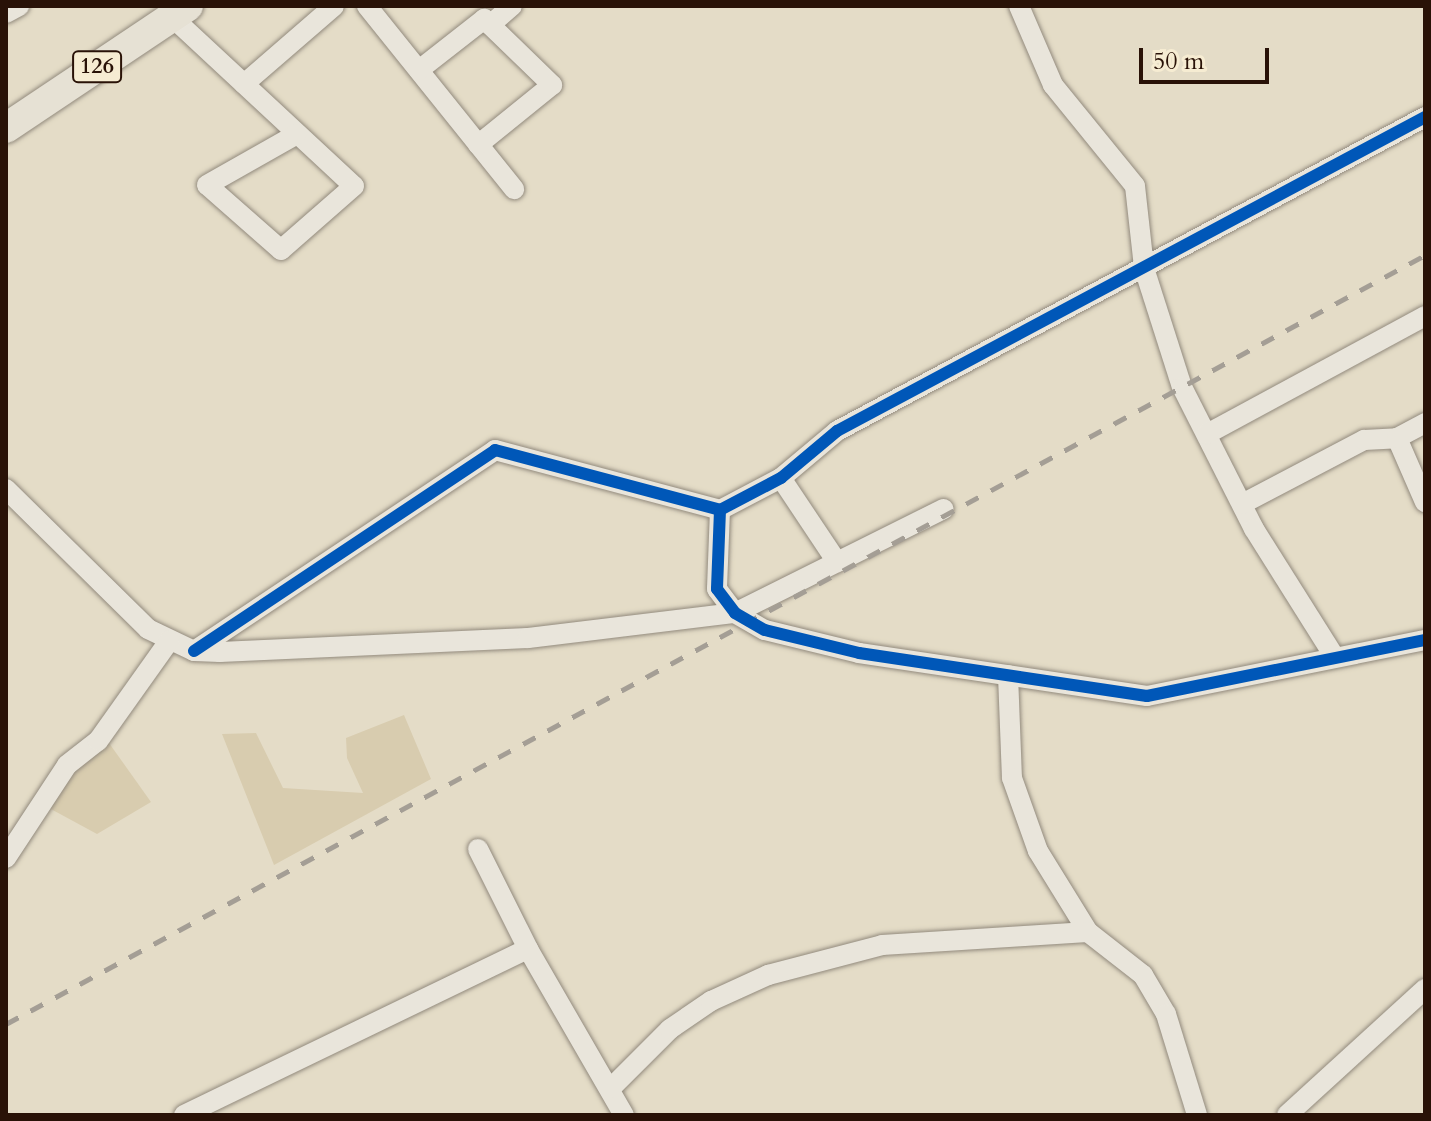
<!DOCTYPE html>
<html>
<head>
<meta charset="utf-8">
<style>
	body { margin:0 }
	#map { position:relative; width:1431px; height:1121px; overflow:hidden; background:#e4dcc7; font-family:Cardo,serif }
	div>[style] { position:absolute }
	.green>* { inset:0; background:#d8ccaf }
	.roads { filter:drop-shadow(0 0 2px #928a7d) drop-shadow(0 0 2px #928a7d) }
	.minor>* { height:20px; margin:-10px; padding:0 10px; transform-origin:10px; border-radius:10px; background:#e9e5db }
	.highway>* { height:30px; margin:-15px; padding:0 15px; transform-origin:15px; border-radius:15px; background:#e6e1d4 }
	.rail>* { height:5px; margin-top:-2.5px; transform-origin:0; background:repeating-linear-gradient(90deg,#a49e95 0 14px,transparent 0 28px) }
	.cycleway>* { height:12px; margin:-6px; padding:0 6px; transform-origin:6px; border-radius:6px; background:#0057b8 }
	span { translate:-50% -50%; white-space:nowrap; text-align:center; line-height:1.15; -webkit-text-stroke:8px #f6ecd2; paint-order:stroke }
	.shield-label span { padding:2px 6px; background:#f6ecd2; border:2px solid; border-radius:6px; -webkit-text-stroke-width:0 }
	.shield-label { font-size:22px; color:#291207; font-weight:700 }
	.frame { position:absolute; inset:0; border:8px solid #291207; pointer-events:none }
	.scale { position:absolute; left:1139px; top:48px; width:130px; height:36px; box-sizing:border-box; border:4px solid #291207; border-top:0; padding-left:10px; font-size:24px; line-height:28px; white-space:nowrap; color:#291207; -webkit-text-stroke:6px #f6ecd2; paint-order:stroke }
</style>
</head>
<body>
<div id="map">
	<div class="green">
		<i style="clip-path:polygon(404px 715px,431px 779px,274px 865px,222px 734px,256px 733px,283px 788px,363px 793px,347px 758px,346px 738px)"></i>
		<i style="clip-path:polygon(109px 743px,151px 802px,97px 834px,49px 808px,70px 771px)"></i>
	</div>
	<div class="roads">
		<div class="minor">
			<i style="left:367px;top:6px;width:235px;rotate:51.2deg"></i>
			<i style="left:1019px;top:6px;width:86px;rotate:66.7deg"></i>
			<i style="left:1053px;top:85px;width:130px;rotate:50.9deg"></i>
			<i style="left:1135px;top:186px;width:82px;rotate:83.7deg"></i>
			<i style="left:1144px;top:268px;width:125px;rotate:72.3deg"></i>
			<i style="left:1182px;top:387px;width:159px;rotate:63.1deg"></i>
			<i style="left:1254px;top:529px;width:150px;rotate:57.8deg"></i>
			<i style="left:6px;top:13px;width:15px;rotate:-28deg"></i>
			<i style="left:172px;top:17px;width:248px;rotate:42.9deg"></i>
			<i style="left:354px;top:186px;width:97px;rotate:138.8deg"></i>
			<i style="left:281px;top:250px;width:98px;rotate:-138.7deg"></i>
			<i style="left:207px;top:185px;width:103px;rotate:-29.5deg"></i>
			<i style="left:490px;top:25px;width:29px;rotate:-41deg"></i>
			<i style="left:419px;top:70px;width:83px;rotate:-38.1deg"></i>
			<i style="left:484px;top:19px;width:95px;rotate:44.1deg"></i>
			<i style="left:552px;top:85px;width:95px;rotate:141deg"></i>
			<i style="left:244px;top:84px;width:119px;rotate:-40.9deg"></i>
			<i style="left:1207px;top:434px;width:248px;rotate:-28.4deg"></i>
			<i style="left:1397px;top:438px;width:70px;rotate:66.4deg"></i>
			<i style="left:781px;top:478px;width:101px;rotate:56.3deg"></i>
			<i style="left:6px;top:489px;width:199px;rotate:44.6deg"></i>
			<i style="left:148px;top:629px;width:51px;rotate:25.6deg"></i>
			<i style="left:194px;top:651px;width:26px;rotate:2deg"></i>
			<i style="left:220px;top:652px;width:308px;rotate:-2.6deg"></i>
			<i style="left:528px;top:638px;width:209px;rotate:-6.9deg"></i>
			<i style="left:735px;top:613px;width:233px;rotate:-26.5deg"></i>
			<i style="left:1242px;top:504px;width:138px;rotate:-27.7deg"></i>
			<i style="left:1364px;top:440px;width:33px;rotate:-3deg"></i>
			<i style="left:1397px;top:438px;width:32px;rotate:-28deg"></i>
			<i style="left:720px;top:510px;width:79px;rotate:92.2deg"></i>
			<i style="left:717px;top:589px;width:30px;rotate:53deg"></i>
			<i style="left:735px;top:613px;width:34px;rotate:30deg"></i>
			<i style="left:765px;top:630px;width:97px;rotate:13.7deg"></i>
			<i style="left:859px;top:653px;width:291px;rotate:8.5deg"></i>
			<i style="left:1147px;top:696px;width:284px;rotate:-11.4deg"></i>
			<i style="left:194px;top:651px;width:362px;rotate:-33.7deg"></i>
			<i style="left:495px;top:450px;width:233px;rotate:14.9deg"></i>
			<i style="left:720px;top:510px;width:69px;rotate:-27.7deg"></i>
			<i style="left:781px;top:478px;width:73px;rotate:-40deg"></i>
			<i style="left:837px;top:431px;width:667px;rotate:-28.1deg"></i>
			<i style="left:1008px;top:675px;width:103px;rotate:87.8deg"></i>
			<i style="left:1012px;top:778px;width:77px;rotate:70.4deg"></i>
			<i style="left:1038px;top:851px;width:95px;rotate:58.3deg"></i>
			<i style="left:1088px;top:932px;width:70px;rotate:38deg"></i>
			<i style="left:1143px;top:975px;width:45px;rotate:59.5deg"></i>
			<i style="left:1166px;top:1014px;width:106px;rotate:72.9deg"></i>
			<i style="left:478px;top:849px;width:112px;rotate:63.4deg"></i>
			<i style="left:528px;top:949px;width:192px;rotate:60deg"></i>
			<i style="left:6px;top:858px;width:111px;rotate:-56.7deg"></i>
			<i style="left:67px;top:765px;width:39px;rotate:-38deg"></i>
			<i style="left:98px;top:741px;width:123px;rotate:-54.6deg"></i>
			<i style="left:611px;top:1088px;width:83px;rotate:-45deg"></i>
			<i style="left:670px;top:1029px;width:50px;rotate:-34.3deg"></i>
			<i style="left:711px;top:1001px;width:63px;rotate:-24.5deg"></i>
			<i style="left:768px;top:975px;width:118px;rotate:-14.7deg"></i>
			<i style="left:882px;top:945px;width:206px;rotate:-3.6deg"></i>
			<i style="left:184px;top:1115px;width:382px;rotate:-25.8deg"></i>
			<i style="left:1287px;top:1115px;width:187px;rotate:-42.4deg"></i>
		</div>
		<div class="highway">
			<i style="left:6px;top:128px;width:219px;rotate:-33.8deg"></i>
		</div>
	</div>
	<div class="rail">
		<i style="left:6px;top:1024px;width:1614px;rotate:-28.45deg"></i>
	</div>
	<div class="cycleway">
		<i style="left:720px;top:510px;width:79px;rotate:92.2deg"></i>
		<i style="left:717px;top:589px;width:30px;rotate:53deg"></i>
		<i style="left:735px;top:613px;width:34px;rotate:30deg"></i>
		<i style="left:765px;top:630px;width:97px;rotate:13.7deg"></i>
		<i style="left:859px;top:653px;width:291px;rotate:8.5deg"></i>
		<i style="left:1147px;top:696px;width:284px;rotate:-11.4deg"></i>
		<i style="left:194px;top:651px;width:362px;rotate:-33.7deg"></i>
		<i style="left:495px;top:450px;width:233px;rotate:14.9deg"></i>
		<i style="left:720px;top:510px;width:69px;rotate:-27.7deg"></i>
		<i style="left:781px;top:478px;width:73px;rotate:-40deg"></i>
		<i style="left:837px;top:431px;width:667px;rotate:-28.1deg"></i>
	</div>
	<div class="shield-label">
		<span style="left:97px;top:67px">126</span>
	</div>
	<div class="frame"></div>
	<div class="scale">50 m</div>
</div>
</body>
</html>
